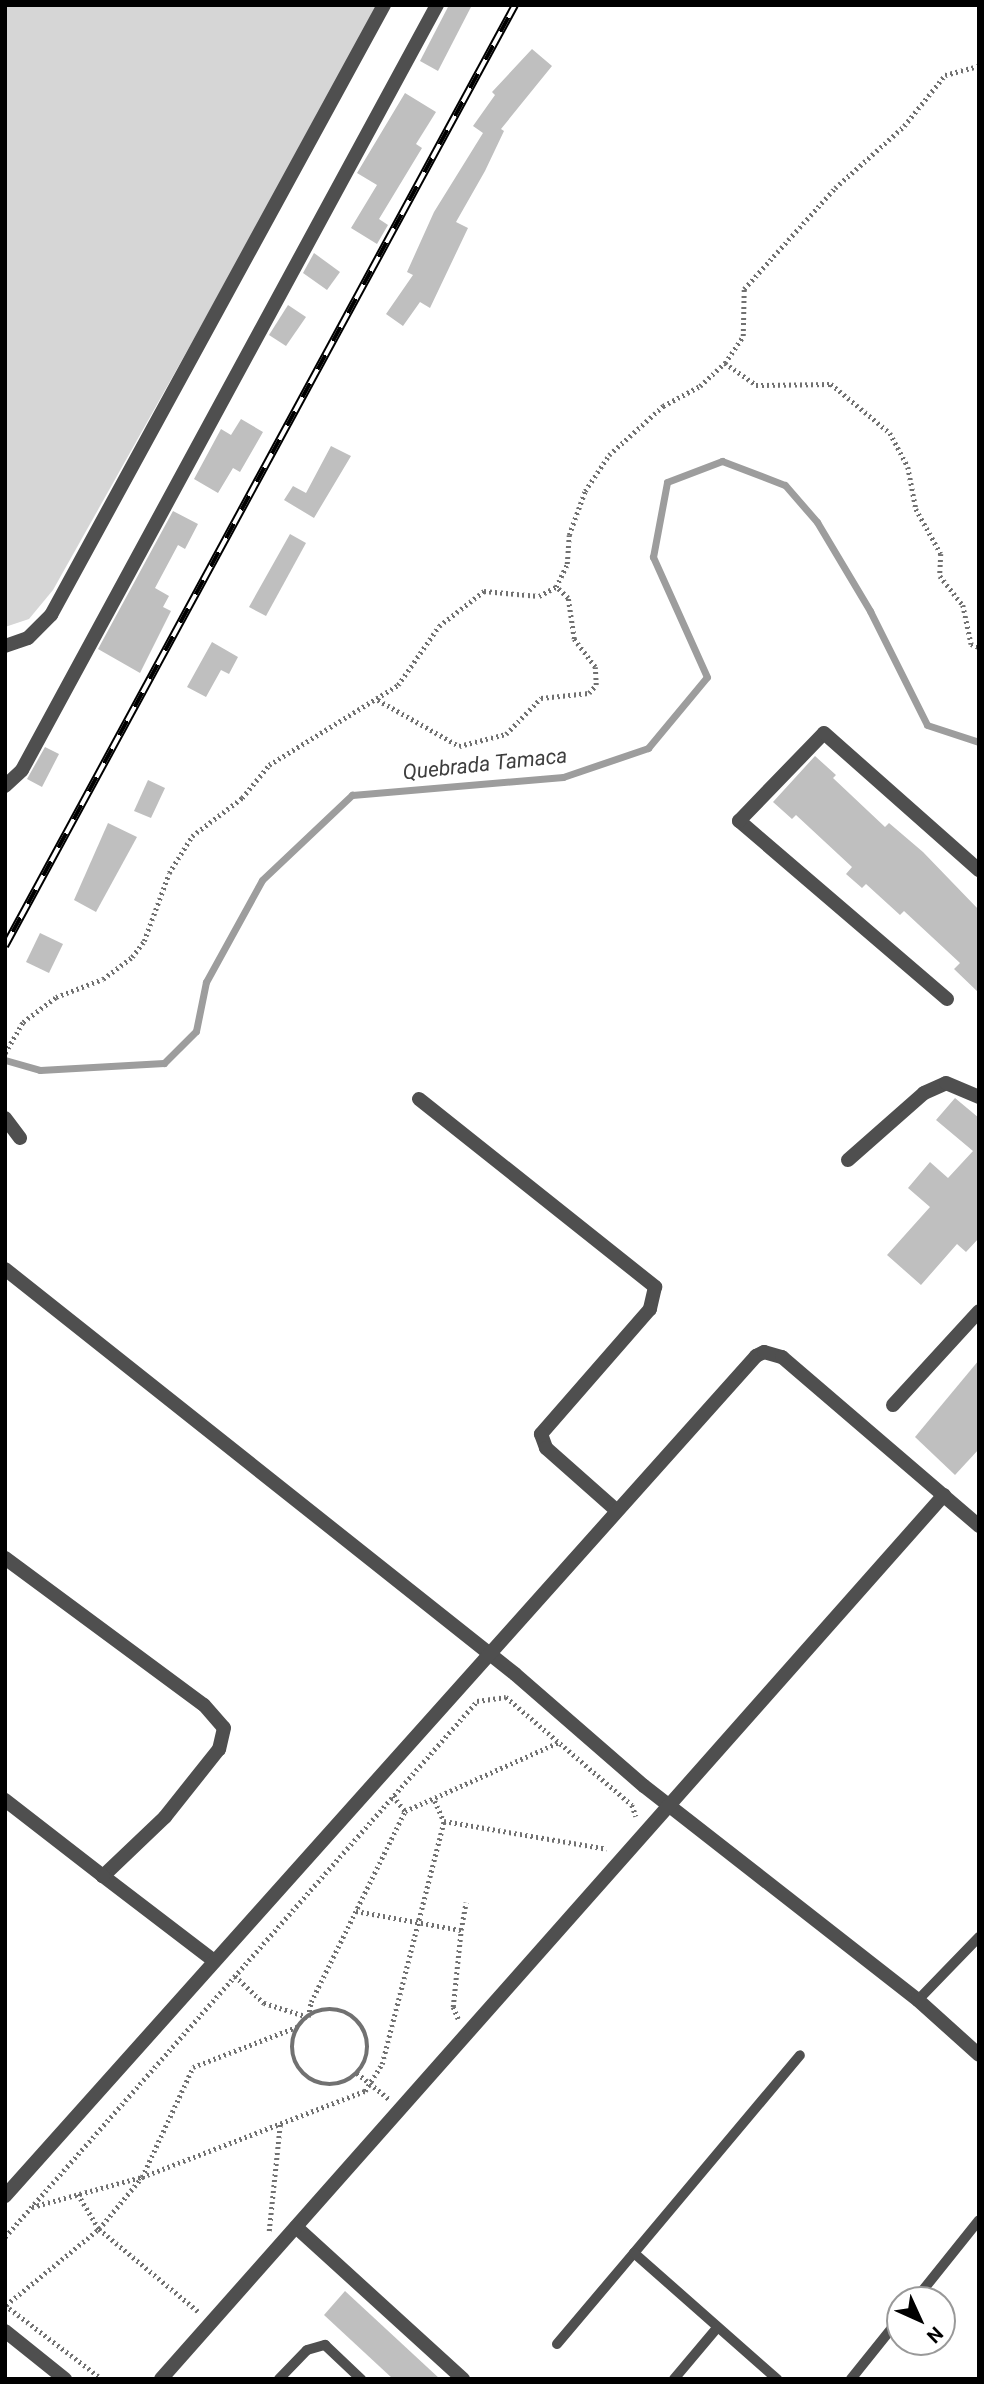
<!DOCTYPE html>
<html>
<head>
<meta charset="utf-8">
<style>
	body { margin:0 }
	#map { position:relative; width:984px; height:2384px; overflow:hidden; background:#fff; font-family:Roboto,sans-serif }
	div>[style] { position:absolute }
	.green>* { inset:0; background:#d6d6d6 }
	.stream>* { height:7px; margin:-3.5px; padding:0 3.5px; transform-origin:3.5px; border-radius:3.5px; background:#9d9d9d }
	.building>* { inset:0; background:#bfbfbf }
	.path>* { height:4.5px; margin-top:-2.25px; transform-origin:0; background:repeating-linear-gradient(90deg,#717171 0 2px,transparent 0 5.5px) }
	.path>.ring { margin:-2.25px; padding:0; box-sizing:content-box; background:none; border:4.5px solid #717171; border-radius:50% }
	.service>* { height:10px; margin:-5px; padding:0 5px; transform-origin:5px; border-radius:5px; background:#4f4f4f }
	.minor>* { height:14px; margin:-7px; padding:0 7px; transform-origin:7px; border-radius:7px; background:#4f4f4f }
	.rail>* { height:8px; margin-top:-4px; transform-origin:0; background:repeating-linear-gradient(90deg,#fff 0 16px,#000 0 32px); box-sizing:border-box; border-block:2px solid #000 }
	span { translate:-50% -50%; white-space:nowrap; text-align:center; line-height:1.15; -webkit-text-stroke:6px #fff; paint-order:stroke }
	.water-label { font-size:21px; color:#3e3e3e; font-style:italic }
	.frame { position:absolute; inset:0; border:7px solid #000; pointer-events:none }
	.north { position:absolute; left:886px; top:2286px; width:70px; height:70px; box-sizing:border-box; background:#fff; border:2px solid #999; border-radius:50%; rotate:135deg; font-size:19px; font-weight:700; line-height:28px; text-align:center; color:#000 }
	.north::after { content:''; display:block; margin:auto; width:24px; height:32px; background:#000; clip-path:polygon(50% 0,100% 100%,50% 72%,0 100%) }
</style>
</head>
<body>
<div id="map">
	<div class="green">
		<i style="clip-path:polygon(5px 5px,381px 5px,53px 590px,29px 619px,5px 627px)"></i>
	</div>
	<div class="stream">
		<i style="left:5px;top:1060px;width:36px;rotate:16deg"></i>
		<i style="left:40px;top:1070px;width:124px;rotate:-3.2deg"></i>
		<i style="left:164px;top:1063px;width:45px;rotate:-45deg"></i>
		<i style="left:196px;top:1031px;width:50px;rotate:-78.5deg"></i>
		<i style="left:206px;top:982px;width:116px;rotate:-61.2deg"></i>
		<i style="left:262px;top:880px;width:124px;rotate:-43.4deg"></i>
		<i style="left:352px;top:795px;width:212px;rotate:-4.9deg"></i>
		<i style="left:563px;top:777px;width:90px;rotate:-18.8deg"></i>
		<i style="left:648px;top:748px;width:92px;rotate:-50.3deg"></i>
		<i style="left:707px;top:677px;width:132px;rotate:-114.2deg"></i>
		<i style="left:653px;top:557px;width:76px;rotate:-79.4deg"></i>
		<i style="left:667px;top:482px;width:59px;rotate:-20.9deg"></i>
		<i style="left:722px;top:461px;width:67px;rotate:20.9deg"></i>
		<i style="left:785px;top:485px;width:49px;rotate:49.1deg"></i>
		<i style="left:817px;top:522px;width:104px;rotate:59.2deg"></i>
		<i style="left:870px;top:611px;width:127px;rotate:63.4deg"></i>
		<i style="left:927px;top:725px;width:55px;rotate:18.1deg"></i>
	</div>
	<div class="building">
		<i style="clip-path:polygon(449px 5px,472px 5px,438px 71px,420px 61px)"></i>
		<i style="clip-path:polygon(532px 49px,552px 66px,501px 129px,504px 131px,485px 171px,456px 222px,468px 228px,430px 308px,420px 302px,403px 326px,386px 314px,413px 275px,407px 272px,434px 212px,483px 133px,473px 126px,495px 95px,492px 92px)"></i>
		<i style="clip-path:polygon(405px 93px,436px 112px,416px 144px,422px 148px,379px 219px,388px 225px,377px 244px,351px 228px,377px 185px,357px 173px)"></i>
		<i style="clip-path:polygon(314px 253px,340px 272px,327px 290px,303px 273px)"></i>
		<i style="clip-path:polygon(288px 305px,306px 317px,286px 346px,269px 335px)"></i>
		<i style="clip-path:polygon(241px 419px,263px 432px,240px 472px,233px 468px,218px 493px,194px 479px,221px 429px,231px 435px)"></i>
		<i style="clip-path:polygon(331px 446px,351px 456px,314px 518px,284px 500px,293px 486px,306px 493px)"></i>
		<i style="clip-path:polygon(173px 511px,198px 524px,185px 549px,178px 545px,155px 588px,169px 596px,163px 607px,171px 611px,140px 673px,98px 649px)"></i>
		<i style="clip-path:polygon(290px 534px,306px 543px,266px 616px,249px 607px)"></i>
		<i style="clip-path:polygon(212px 642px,238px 657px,229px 674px,221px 670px,206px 697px,187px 687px)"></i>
		<i style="clip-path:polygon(45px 747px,59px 754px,42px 787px,27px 779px)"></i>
		<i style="clip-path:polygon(815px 756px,836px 775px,833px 778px,885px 827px,889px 823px,923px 852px,979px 910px,979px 993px,954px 969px,960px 963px,904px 911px,900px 915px,866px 884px,862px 888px,846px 874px,852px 867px,796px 815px,792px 819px,773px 802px)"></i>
		<i style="clip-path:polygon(148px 780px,165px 788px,151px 818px,134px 811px)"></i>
		<i style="clip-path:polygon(108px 823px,137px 837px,96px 912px,74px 900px)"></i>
		<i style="clip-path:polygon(40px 933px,63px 944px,49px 973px,26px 962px)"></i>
		<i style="clip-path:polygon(955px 1098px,979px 1118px,979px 1238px,966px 1252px,957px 1244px,921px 1285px,887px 1255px,930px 1207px,908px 1188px,930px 1162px,948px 1178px,973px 1151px,936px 1120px)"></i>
		<i style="clip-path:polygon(979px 1360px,979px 1449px,955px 1475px,915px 1437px)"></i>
		<i style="clip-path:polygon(345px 2291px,440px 2379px,393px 2379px,324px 2315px)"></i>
	</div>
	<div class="path">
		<i style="left:725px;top:363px;width:38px;rotate:35deg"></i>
		<i style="left:756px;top:385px;width:75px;rotate:-0.8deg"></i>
		<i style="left:831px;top:384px;width:77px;rotate:39.7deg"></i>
		<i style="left:890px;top:433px;width:38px;rotate:62deg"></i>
		<i style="left:908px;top:467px;width:43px;rotate:79.2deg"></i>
		<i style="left:916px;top:509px;width:51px;rotate:60.9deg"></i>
		<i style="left:941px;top:554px;width:22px;rotate:93deg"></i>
		<i style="left:940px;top:576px;width:37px;rotate:52deg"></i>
		<i style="left:963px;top:605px;width:40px;rotate:78deg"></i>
		<i style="left:971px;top:644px;width:9px;rotate:21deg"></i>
		<i style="left:378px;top:700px;width:93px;rotate:29.6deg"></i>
		<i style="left:459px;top:746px;width:49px;rotate:-14.3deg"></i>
		<i style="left:506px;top:734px;width:50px;rotate:-45.8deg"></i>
		<i style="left:541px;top:698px;width:48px;rotate:-5.9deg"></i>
		<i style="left:589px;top:693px;width:11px;rotate:-49deg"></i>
		<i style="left:596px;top:685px;width:18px;rotate:-93deg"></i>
		<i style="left:595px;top:667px;width:35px;rotate:-127deg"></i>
		<i style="left:574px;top:639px;width:41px;rotate:-98.3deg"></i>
		<i style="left:568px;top:598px;width:16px;rotate:-137deg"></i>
		<i style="left:5px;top:1053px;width:36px;rotate:-60deg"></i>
		<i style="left:23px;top:1022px;width:41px;rotate:-37.1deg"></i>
		<i style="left:56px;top:997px;width:50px;rotate:-21deg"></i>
		<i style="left:103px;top:979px;width:36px;rotate:-37deg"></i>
		<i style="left:132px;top:957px;width:20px;rotate:-53deg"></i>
		<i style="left:144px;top:941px;width:72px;rotate:-69.8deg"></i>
		<i style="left:169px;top:873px;width:44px;rotate:-58.1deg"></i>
		<i style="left:192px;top:836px;width:63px;rotate:-37.2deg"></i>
		<i style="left:242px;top:798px;width:43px;rotate:-50.7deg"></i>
		<i style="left:269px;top:765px;width:152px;rotate:-31.8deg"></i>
		<i style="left:398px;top:685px;width:72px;rotate:-55.2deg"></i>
		<i style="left:439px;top:626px;width:57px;rotate:-37.9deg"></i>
		<i style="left:484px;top:591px;width:55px;rotate:5.2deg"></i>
		<i style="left:539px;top:596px;width:19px;rotate:-28deg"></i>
		<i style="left:556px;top:587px;width:25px;rotate:-64deg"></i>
		<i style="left:567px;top:564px;width:29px;rotate:-86deg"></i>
		<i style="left:569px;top:535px;width:47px;rotate:-70deg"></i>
		<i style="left:585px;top:491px;width:43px;rotate:-56.3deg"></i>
		<i style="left:609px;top:455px;width:73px;rotate:-42.2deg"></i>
		<i style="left:663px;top:406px;width:42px;rotate:-28.4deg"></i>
		<i style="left:700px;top:386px;width:34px;rotate:-43deg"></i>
		<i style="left:725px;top:363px;width:32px;rotate:-56deg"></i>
		<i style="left:743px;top:336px;width:47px;rotate:-88.8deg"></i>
		<i style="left:744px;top:289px;width:136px;rotate:-48deg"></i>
		<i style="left:835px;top:188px;width:93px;rotate:-41.9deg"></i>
		<i style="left:904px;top:126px;width:65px;rotate:-51.2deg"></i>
		<i style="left:945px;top:75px;width:35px;rotate:-15deg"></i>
		<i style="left:393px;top:1796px;width:19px;rotate:51deg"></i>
		<i style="left:405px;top:1811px;width:169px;rotate:-24.1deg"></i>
		<i style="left:435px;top:1801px;width:22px;rotate:66deg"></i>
		<i style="left:444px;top:1821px;width:165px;rotate:9.7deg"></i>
		<i style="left:356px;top:1911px;width:107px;rotate:10.3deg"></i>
		<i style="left:461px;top:1930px;width:28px;rotate:-80deg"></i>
		<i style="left:235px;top:1976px;width:40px;rotate:43deg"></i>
		<i style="left:264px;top:2003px;width:46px;rotate:17.7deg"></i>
		<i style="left:308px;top:2017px;width:15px;rotate:-79deg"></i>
		<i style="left:311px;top:2002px;width:213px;rotate:-63.8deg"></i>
		<i class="ring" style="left:292px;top:2009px;width:71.5px;height:71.5px"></i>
		<i style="left:458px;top:2019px;width:13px;rotate:-113deg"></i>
		<i style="left:453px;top:2007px;width:77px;rotate:-84.1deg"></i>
		<i style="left:357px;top:2073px;width:41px;rotate:39.1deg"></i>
		<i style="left:78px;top:2194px;width:41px;rotate:59deg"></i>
		<i style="left:99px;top:2229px;width:130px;rotate:39.7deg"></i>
		<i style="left:32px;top:2207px;width:114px;rotate:-15.3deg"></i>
		<i style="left:142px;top:2177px;width:239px;rotate:-21.1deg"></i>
		<i style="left:365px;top:2091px;width:32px;rotate:-58deg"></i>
		<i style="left:382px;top:2064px;width:251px;rotate:-75.7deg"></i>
		<i style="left:269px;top:2231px;width:108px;rotate:-84.1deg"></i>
		<i style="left:5px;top:2237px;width:714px;rotate:-48.63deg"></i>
		<i style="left:477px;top:1701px;width:29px;rotate:-8deg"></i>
		<i style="left:506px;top:1697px;width:166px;rotate:40.6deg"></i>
		<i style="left:632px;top:1805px;width:12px;rotate:70deg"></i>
		<i style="left:5px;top:2305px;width:122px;rotate:37.3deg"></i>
		<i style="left:6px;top:2305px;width:120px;rotate:-39.3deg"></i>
		<i style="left:99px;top:2229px;width:67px;rotate:-50.4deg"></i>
		<i style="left:142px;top:2177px;width:121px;rotate:-65.1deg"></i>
		<i style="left:193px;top:2067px;width:114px;rotate:-21.1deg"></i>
	</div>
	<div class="service">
		<i style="left:918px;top:2000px;width:88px;rotate:-45.9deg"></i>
		<i style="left:634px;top:2253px;width:258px;rotate:-50deg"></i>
		<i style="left:915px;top:2300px;width:102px;rotate:-51.3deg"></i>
		<i style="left:557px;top:2344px;width:119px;rotate:-49.8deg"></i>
		<i style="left:634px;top:2253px;width:191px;rotate:41.4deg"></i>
		<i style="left:279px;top:2379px;width:40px;rotate:-46deg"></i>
		<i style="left:307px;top:2350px;width:19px;rotate:-16deg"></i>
		<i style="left:325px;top:2345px;width:50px;rotate:43.4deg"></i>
		<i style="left:674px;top:2379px;width:67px;rotate:-49.9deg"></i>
		<i style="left:851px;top:2379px;width:78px;rotate:-51.2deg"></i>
	</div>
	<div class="minor">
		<i style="left:5px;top:646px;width:24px;rotate:-19deg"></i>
		<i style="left:28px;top:638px;width:33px;rotate:-45deg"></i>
		<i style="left:51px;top:615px;width:695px;rotate:-61.37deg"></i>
		<i style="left:5px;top:786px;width:23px;rotate:-43deg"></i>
		<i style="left:22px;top:770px;width:870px;rotate:-61.52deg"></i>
		<i style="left:947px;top:999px;width:274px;rotate:-139.4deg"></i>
		<i style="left:739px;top:821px;width:122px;rotate:-46deg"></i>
		<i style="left:824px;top:733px;width:207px;rotate:41.5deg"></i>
		<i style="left:419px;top:1099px;width:302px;rotate:38.5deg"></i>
		<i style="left:655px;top:1287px;width:23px;rotate:103deg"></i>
		<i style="left:650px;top:1309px;width:166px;rotate:131.1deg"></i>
		<i style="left:541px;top:1434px;width:15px;rotate:70deg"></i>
		<i style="left:546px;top:1448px;width:92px;rotate:41.5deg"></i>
		<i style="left:5px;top:1118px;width:25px;rotate:53deg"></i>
		<i style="left:848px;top:1160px;width:101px;rotate:-41.4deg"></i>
		<i style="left:924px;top:1093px;width:24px;rotate:-24deg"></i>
		<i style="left:946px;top:1083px;width:36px;rotate:23deg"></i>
		<i style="left:5px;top:1269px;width:651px;rotate:38.45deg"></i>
		<i style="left:515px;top:1674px;width:171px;rotate:41deg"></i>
		<i style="left:644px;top:1786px;width:348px;rotate:38deg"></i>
		<i style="left:918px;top:2000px;width:82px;rotate:42deg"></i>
		<i style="left:893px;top:1405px;width:127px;rotate:-47.5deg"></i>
		<i style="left:5px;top:1558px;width:247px;rotate:36.5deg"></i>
		<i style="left:204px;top:1705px;width:30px;rotate:49deg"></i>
		<i style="left:224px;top:1728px;width:22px;rotate:103deg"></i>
		<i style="left:219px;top:1749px;width:87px;rotate:128.5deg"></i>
		<i style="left:165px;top:1817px;width:86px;rotate:136.4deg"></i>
		<i style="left:103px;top:1876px;width:140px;rotate:37.4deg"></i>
		<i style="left:5px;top:1800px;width:124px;rotate:37.8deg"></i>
		<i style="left:5px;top:2196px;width:1127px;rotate:-48.2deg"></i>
		<i style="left:756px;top:1356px;width:9px;rotate:-27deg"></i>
		<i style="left:764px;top:1352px;width:19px;rotate:16deg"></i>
		<i style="left:782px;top:1357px;width:260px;rotate:40.6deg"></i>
		<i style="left:296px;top:2227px;width:226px;rotate:42.3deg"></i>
		<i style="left:5px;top:2331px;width:77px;rotate:38.7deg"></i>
		<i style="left:161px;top:2379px;width:1181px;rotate:-48.47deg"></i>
	</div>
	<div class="rail">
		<i style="left:5px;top:946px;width:1070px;rotate:-61.54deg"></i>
	</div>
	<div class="water-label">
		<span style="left:485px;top:764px;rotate:-6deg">Quebrada Tamaca</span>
	</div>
	<div class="frame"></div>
	<div class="north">N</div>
</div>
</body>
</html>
